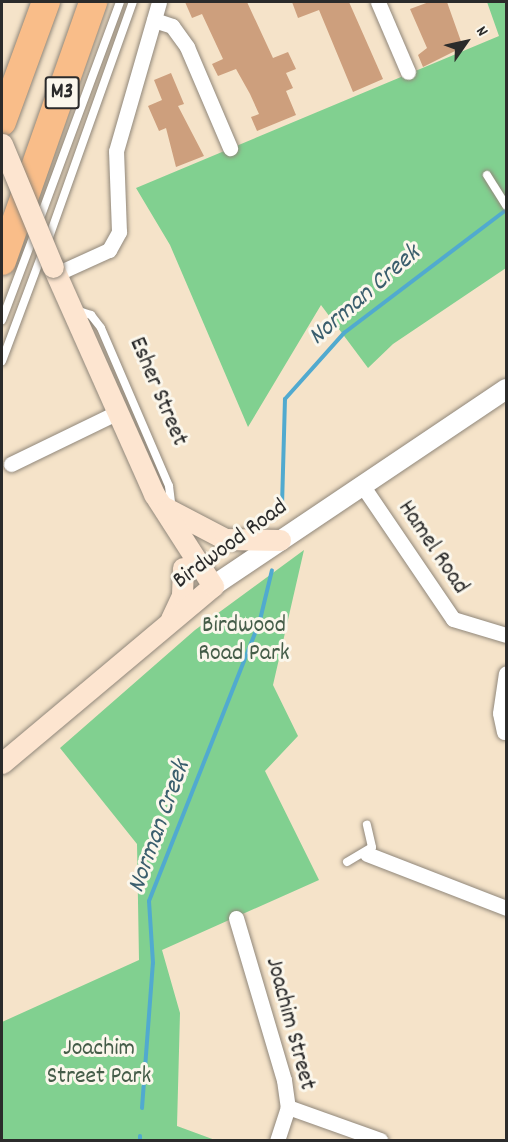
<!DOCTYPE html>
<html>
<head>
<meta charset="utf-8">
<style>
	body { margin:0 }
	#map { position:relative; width:508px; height:1142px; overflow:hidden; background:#f5e3c9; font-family:Dekko,sans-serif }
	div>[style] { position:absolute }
	.green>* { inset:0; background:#81d090 }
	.stream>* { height:4px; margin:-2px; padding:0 2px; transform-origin:2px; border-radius:2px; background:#51aacf }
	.building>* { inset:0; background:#cd9f7d }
	.roads { filter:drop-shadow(0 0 2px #90877a) drop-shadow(0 0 2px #90877a) }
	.service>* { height:8px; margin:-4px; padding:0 4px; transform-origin:4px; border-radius:4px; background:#fff }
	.minor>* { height:15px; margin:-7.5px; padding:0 7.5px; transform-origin:7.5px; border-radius:7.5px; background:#fff }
	.tertiary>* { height:20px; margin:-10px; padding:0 10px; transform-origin:10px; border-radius:10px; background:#fff }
	.secondary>* { height:21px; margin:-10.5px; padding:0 10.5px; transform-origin:10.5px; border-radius:10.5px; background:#fde5d0 }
	.motorway>* { height:28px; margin:-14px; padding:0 14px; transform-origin:14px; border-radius:14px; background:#f9bd89 }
	.bridges { filter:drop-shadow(0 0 2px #90877a) drop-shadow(0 0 2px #90877a) }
	.secondary-bridge>* { height:21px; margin:-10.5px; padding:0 10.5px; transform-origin:10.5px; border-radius:10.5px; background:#fde5d0 }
	span { translate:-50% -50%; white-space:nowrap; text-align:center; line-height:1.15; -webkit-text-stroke:6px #fbf7ec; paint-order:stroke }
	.shield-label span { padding:2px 4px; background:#fbf7ec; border:2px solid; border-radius:4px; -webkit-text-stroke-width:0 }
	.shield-label { font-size:22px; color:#2b2b2b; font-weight:700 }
	.street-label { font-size:24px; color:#2b2b2b }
	.park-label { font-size:24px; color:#455d49 }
	.water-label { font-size:26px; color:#3a5e6d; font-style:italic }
	.frame { position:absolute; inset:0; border:3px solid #2b2b2b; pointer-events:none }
	.north { position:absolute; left:436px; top:12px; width:60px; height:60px; -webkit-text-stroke:4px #fbf7ec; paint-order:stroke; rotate:56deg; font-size:16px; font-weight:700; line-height:24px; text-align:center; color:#2b2b2b }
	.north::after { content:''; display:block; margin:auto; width:21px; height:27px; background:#2b2b2b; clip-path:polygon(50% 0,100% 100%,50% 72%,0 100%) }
</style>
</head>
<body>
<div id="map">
	<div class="green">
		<i style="clip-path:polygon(487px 2px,506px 2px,506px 268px,393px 344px,368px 368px,321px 305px,248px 427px,170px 245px,136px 188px,499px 36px)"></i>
		<i style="clip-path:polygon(304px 550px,273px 685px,298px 736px,265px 771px,319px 880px,162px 950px,180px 1013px,177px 1126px,215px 1140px,2px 1140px,2px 1022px,139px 960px,137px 844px,60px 748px,195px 630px)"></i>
	</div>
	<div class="stream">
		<i style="left:282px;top:506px;width:107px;rotate:-88.4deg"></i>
		<i style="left:285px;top:399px;width:89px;rotate:-48.2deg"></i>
		<i style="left:344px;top:333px;width:203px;rotate:-37.2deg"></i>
		<i style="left:142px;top:1108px;width:145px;rotate:-85.7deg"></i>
		<i style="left:153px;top:963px;width:62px;rotate:-93.7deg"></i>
		<i style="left:149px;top:901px;width:302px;rotate:-68.4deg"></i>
		<i style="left:260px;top:620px;width:51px;rotate:-76.5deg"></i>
		<i style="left:140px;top:1140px;width:4px;rotate:-90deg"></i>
	</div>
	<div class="building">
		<i style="clip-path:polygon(185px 2px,247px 2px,273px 58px,288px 52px,296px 69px,286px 73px,293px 88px,286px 91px,296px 115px,257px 131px,251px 117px,259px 114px,250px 94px,236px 69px,218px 76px,212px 64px,223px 59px,202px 14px,192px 18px)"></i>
		<i style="clip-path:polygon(292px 2px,349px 2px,383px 79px,353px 92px,319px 10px,298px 18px)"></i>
		<i style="clip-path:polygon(429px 2px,447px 2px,463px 47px,423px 67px,418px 55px,427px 48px,410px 9px)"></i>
		<i style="clip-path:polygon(171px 73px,184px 104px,178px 106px,204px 156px,176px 167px,166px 128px,159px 131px,148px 106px,162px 100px,154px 80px)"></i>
	</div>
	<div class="roads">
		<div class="service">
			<i style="left:487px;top:175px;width:36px;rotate:58deg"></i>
			<i style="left:39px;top:221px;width:233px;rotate:-69.7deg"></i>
			<i style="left:47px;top:243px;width:256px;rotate:-70.4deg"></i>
			<i style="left:76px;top:310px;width:16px;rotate:18deg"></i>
			<i style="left:91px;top:315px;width:16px;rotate:52deg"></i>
			<i style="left:101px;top:328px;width:172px;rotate:66.7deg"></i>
			<i style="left:169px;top:486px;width:23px;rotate:83deg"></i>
			<i style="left:2px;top:320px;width:91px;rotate:-69.4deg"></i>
			<i style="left:2px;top:361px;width:114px;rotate:-69.5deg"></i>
			<i style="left:347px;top:862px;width:29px;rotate:-31deg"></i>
			<i style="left:372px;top:847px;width:23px;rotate:-103deg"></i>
		</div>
		<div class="minor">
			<i style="left:378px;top:2px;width:76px;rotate:66.8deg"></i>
			<i style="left:154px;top:20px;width:19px;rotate:18deg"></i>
			<i style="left:172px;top:26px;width:26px;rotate:54deg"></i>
			<i style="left:187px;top:47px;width:110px;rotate:66.9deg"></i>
			<i style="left:56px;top:274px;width:58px;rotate:-24.4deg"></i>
			<i style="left:109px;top:250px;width:21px;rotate:-61deg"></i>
			<i style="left:119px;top:232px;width:81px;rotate:-92.1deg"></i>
			<i style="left:116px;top:151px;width:155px;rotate:-73.9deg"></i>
			<i style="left:11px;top:464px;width:119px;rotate:-25.9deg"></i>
			<i style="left:362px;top:485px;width:162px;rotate:55.8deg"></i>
			<i style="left:453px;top:619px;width:55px;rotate:16.8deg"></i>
			<i style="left:504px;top:732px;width:19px;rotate:-102deg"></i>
			<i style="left:500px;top:713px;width:40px;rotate:-81.5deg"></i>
			<i style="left:367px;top:854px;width:149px;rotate:21.2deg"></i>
			<i style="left:236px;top:918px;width:169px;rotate:73.5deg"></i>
			<i style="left:284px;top:1080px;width:27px;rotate:82deg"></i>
			<i style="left:288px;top:1107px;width:35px;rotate:108deg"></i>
			<i style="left:288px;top:1107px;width:98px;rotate:19.7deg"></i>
		</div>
		<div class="tertiary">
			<i style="left:213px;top:586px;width:353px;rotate:-33.9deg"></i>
		</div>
		<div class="secondary">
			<i style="left:166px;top:508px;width:67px;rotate:27.7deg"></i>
			<i style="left:225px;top:539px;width:55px;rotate:1deg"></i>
			<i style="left:171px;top:619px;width:26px;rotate:-65deg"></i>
			<i style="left:182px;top:595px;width:27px;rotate:-88deg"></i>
			<i style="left:2px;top:763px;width:275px;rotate:-40deg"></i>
			<i style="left:213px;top:586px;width:109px;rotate:-122.7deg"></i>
			<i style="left:154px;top:494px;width:248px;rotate:-114deg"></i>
		</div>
		<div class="motorway">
			<i style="left:2px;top:122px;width:128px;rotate:-69.9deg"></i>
			<i style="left:2px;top:261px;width:275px;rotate:-70.6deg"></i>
		</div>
	</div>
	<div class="bridges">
		<div class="secondary-bridge">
			<i style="left:2px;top:144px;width:133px;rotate:67.5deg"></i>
		</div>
	</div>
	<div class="shield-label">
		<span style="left:62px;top:93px">M3</span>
	</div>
	<div class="street-label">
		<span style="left:157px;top:392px;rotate:67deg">Esher Street</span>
		<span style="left:231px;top:545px;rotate:-36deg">Birdwood Road</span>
		<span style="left:432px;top:548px;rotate:56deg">Hamel Road</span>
		<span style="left:289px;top:1024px;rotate:75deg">Joachim Street</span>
	</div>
	<div class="park-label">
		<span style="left:244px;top:641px">Birdwood<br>Road Park</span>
		<span style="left:99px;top:1064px">Joachim<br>Street Park</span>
	</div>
	<div class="water-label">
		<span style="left:365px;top:296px;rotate:-41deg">Norman Creek</span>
		<span style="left:160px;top:827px;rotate:-70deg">Norman Creek</span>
	</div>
	<div class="frame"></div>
	<div class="north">N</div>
</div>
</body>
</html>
